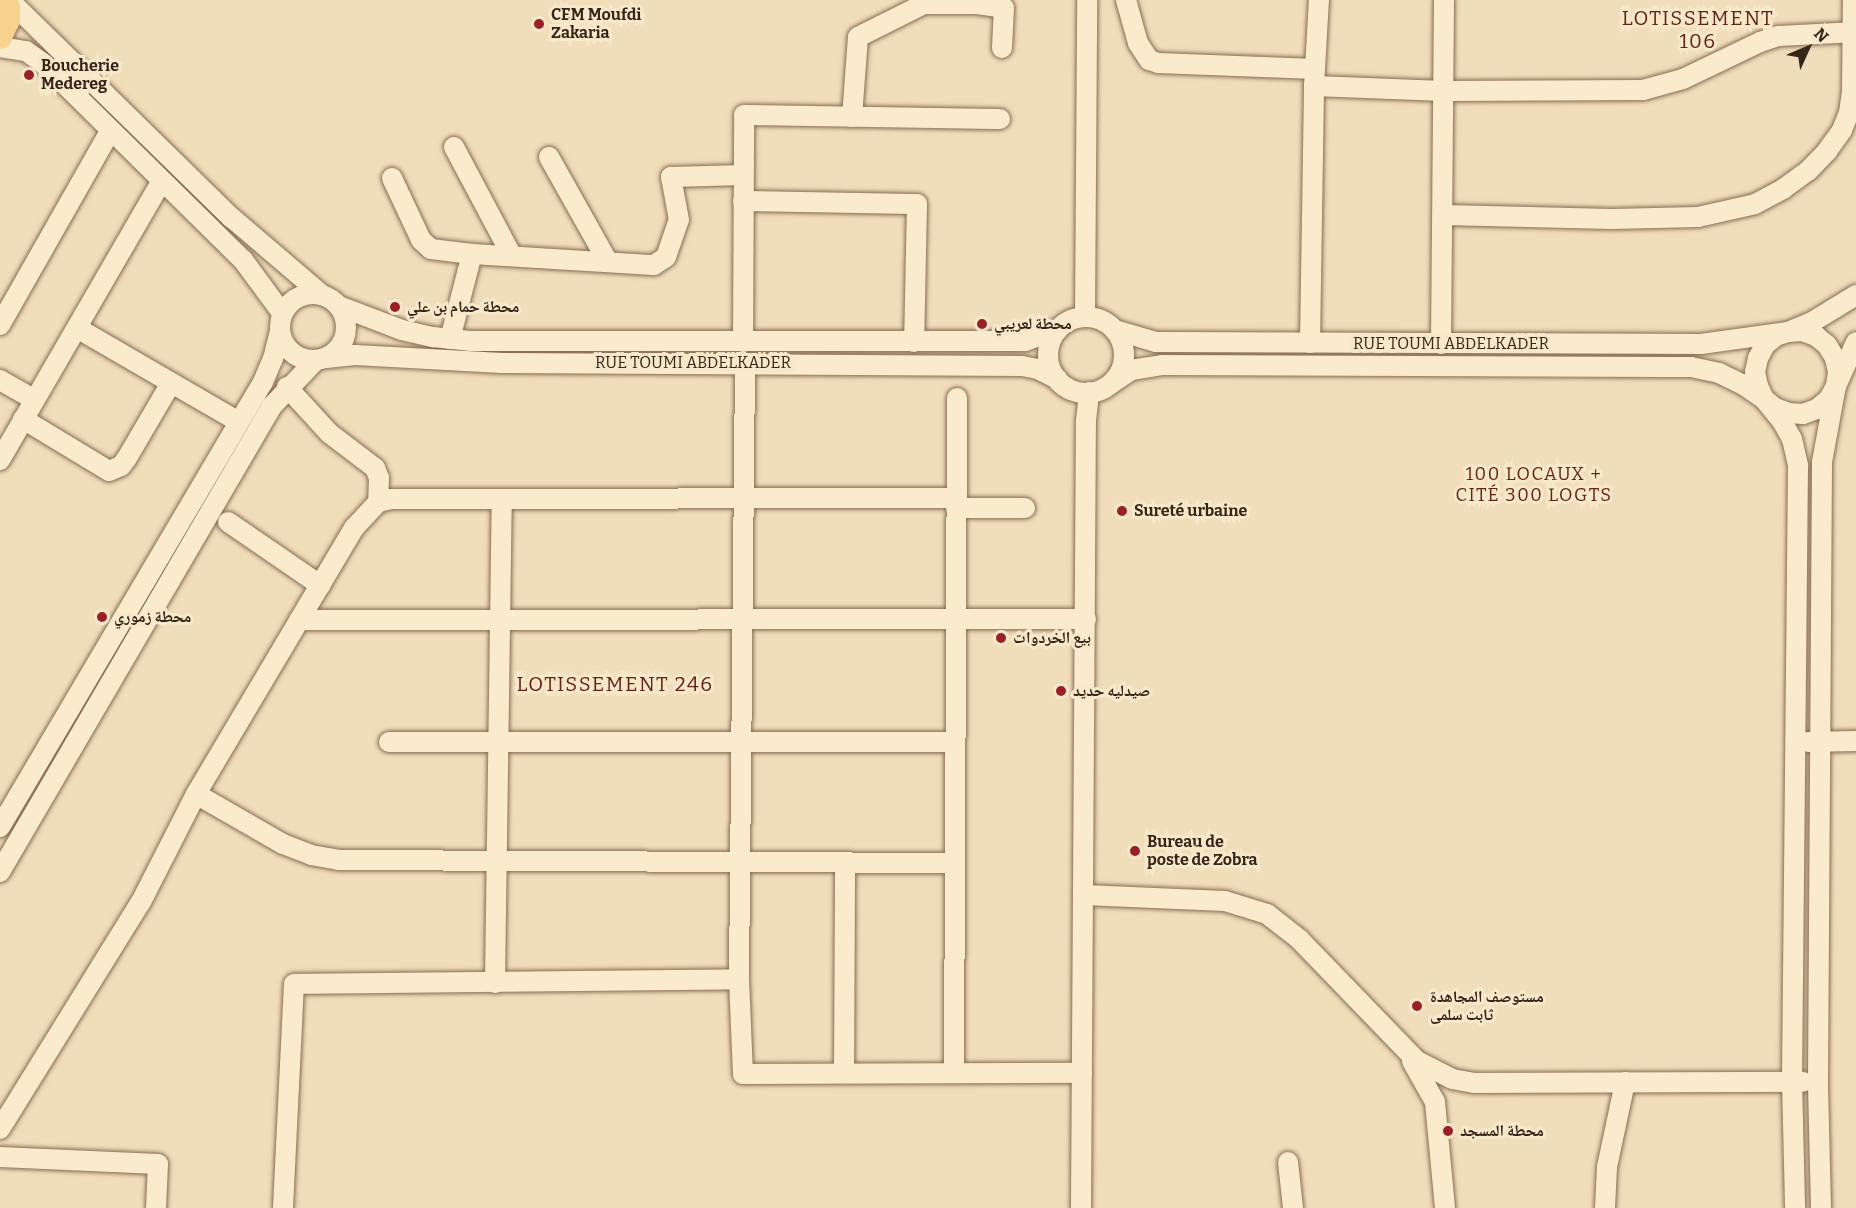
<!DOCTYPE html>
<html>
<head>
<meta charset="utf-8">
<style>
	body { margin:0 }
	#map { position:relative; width:1856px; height:1208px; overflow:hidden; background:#f0ddba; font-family:Bitter,"Noto Naskh Arabic",serif }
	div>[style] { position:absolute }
	.roads { filter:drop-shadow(0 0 2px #886c54) drop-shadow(0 0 2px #886c54) }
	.minor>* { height:20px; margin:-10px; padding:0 10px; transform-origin:10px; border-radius:10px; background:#fbebcd }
	.minor>.ring { margin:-10px; padding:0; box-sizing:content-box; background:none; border:20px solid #fbebcd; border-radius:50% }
	.major>* { height:24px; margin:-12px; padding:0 12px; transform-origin:12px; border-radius:12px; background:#f7d18e }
	.dots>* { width:16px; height:16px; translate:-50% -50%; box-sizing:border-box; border:3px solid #f7e8ca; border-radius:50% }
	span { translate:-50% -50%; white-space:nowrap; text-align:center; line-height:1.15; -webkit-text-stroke:6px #f7e8ca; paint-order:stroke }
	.poi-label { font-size:16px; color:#36261a; font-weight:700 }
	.left { translate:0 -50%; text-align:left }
	.street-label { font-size:16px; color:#36261a }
	.neighbourhood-label { font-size:18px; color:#652317; letter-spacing:1.5px }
	.quarter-label { font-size:20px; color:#652317; letter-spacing:1.5px }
	.north { position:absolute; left:1778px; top:18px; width:60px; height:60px; -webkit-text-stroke:4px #f7e8ca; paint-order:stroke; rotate:46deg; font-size:16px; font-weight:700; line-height:24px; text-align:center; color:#36261a }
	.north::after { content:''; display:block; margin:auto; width:21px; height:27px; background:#36261a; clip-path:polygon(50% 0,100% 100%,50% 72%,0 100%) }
</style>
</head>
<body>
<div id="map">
	<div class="roads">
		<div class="minor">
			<i style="left:9px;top:0;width:312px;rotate:44.4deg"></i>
			<i style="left:232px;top:218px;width:117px;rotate:40.5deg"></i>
			<i style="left:1126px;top:0;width:45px;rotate:74.4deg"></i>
			<i style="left:1138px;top:43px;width:20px;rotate:57deg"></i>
			<i style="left:1149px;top:60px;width:9px;rotate:18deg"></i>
			<i style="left:1158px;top:63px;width:157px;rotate:2.2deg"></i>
			<i style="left:0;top:47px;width:26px;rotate:9deg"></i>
			<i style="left:26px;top:51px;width:22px;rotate:36deg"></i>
			<i style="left:44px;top:64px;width:279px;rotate:44.6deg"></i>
			<i style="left:243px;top:260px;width:66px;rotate:53.7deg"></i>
			<i style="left:1314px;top:86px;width:130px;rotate:2.2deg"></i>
			<i style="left:1444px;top:91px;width:199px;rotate:-0.3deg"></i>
			<i style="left:1643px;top:90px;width:41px;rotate:-15.4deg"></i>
			<i style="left:1683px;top:79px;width:85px;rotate:-25.7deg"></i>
			<i style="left:1760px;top:42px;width:20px;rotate:-18deg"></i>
			<i style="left:1779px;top:36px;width:77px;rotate:-3deg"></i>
			<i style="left:852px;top:117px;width:80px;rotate:-85.7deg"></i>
			<i style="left:858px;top:37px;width:74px;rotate:-26.6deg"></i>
			<i style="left:924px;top:4px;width:53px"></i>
			<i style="left:977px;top:4px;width:27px;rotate:8deg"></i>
			<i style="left:1004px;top:8px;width:40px;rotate:92.9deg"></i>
			<i style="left:454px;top:147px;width:123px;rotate:62deg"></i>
			<i style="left:549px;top:157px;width:120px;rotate:60.7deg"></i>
			<i style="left:392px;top:178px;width:68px;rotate:64.9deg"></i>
			<i style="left:421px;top:240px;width:13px;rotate:42deg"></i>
			<i style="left:431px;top:249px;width:41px;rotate:7deg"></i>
			<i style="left:472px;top:254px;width:182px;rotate:3.5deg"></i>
			<i style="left:654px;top:265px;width:14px;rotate:-34deg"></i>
			<i style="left:666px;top:257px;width:39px;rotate:-71deg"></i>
			<i style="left:679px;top:220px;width:44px;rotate:-100.5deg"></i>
			<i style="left:671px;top:177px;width:72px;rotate:-1.6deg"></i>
			<i style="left:743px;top:201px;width:174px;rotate:1deg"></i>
			<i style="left:917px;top:204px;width:138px;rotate:91.2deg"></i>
			<i style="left:1444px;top:215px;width:168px;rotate:1.4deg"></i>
			<i style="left:1612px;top:219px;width:86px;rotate:-1.3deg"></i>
			<i style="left:1698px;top:217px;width:58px;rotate:-12.8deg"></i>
			<i style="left:1755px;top:204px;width:32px;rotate:-28deg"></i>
			<i style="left:1783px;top:189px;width:31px;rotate:-36deg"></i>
			<i style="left:1808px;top:171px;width:28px;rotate:-46deg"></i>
			<i style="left:1827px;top:151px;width:26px;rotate:-54deg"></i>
			<i style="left:1842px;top:130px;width:18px;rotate:-68deg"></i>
			<i style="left:1849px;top:113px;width:21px;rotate:-82deg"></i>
			<i style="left:1852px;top:92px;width:92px;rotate:-89.4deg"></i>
			<i class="ring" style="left:280px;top:294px;width:46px;height:46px"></i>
			<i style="left:339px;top:306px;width:67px;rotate:20.9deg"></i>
			<i style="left:402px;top:330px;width:32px;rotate:13deg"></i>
			<i style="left:433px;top:337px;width:37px;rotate:6deg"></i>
			<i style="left:470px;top:341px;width:555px"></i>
			<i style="left:1025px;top:341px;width:35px;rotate:-20deg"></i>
			<i style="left:1085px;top:317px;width:317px;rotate:-89.6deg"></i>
			<i class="ring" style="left:1048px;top:317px;width:56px;height:56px"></i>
			<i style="left:0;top:325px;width:224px;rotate:-60.4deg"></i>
			<i style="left:77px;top:328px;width:187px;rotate:30.1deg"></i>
			<i style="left:1115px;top:330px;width:43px;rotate:16.3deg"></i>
			<i style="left:1156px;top:342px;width:545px;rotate:0.21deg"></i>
			<i style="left:1701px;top:344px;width:88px;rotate:-7.9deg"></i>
			<i style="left:1788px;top:332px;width:26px;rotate:-23deg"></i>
			<i style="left:1812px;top:322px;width:52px;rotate:-31.5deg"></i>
			<i style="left:450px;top:339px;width:88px;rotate:-75.5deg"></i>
			<i style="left:743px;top:342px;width:227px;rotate:-89.7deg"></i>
			<i style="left:744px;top:115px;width:256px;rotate:0.9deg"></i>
			<i style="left:1310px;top:343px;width:257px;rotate:-89.1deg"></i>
			<i style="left:1314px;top:86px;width:86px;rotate:-86.7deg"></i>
			<i style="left:1441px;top:344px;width:344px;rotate:-89.5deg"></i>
			<i style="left:326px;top:358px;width:29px;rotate:-6deg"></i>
			<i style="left:355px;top:355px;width:147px;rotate:3.1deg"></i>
			<i style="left:502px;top:363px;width:520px;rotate:0.33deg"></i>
			<i style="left:1022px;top:366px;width:16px;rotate:11deg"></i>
			<i style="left:1038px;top:369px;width:22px;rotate:27deg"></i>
			<i style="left:0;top:380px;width:40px;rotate:29.7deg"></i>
			<i style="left:1112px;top:383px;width:23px;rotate:-34deg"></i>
			<i style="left:1131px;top:370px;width:31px;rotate:-9deg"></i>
			<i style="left:1162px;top:365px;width:529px;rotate:0.22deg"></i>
			<i style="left:1691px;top:367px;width:29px;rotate:12deg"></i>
			<i style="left:1719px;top:373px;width:25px;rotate:26deg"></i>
			<i style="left:1742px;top:384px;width:27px;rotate:34deg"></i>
			<i style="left:1764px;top:399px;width:14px;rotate:39deg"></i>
			<i style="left:1775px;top:408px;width:15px;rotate:20deg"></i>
			<i style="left:1789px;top:413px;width:14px;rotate:4deg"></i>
			<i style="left:1803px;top:414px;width:15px;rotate:-20deg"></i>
			<i style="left:1817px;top:409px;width:16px;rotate:-40deg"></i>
			<i style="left:1829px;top:399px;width:15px;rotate:-62deg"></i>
			<i style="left:1836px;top:386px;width:14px;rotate:-82deg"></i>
			<i style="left:1838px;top:372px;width:14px;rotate:-102deg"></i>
			<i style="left:1835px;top:358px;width:15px;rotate:-122deg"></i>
			<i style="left:1827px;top:345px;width:14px;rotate:-141deg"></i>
			<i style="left:1816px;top:336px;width:15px;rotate:-160deg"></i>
			<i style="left:1802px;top:331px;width:14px;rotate:176deg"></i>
			<i style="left:1788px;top:332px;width:13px;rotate:162deg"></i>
			<i style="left:1776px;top:336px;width:14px;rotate:141deg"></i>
			<i style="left:1765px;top:345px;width:15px;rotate:118deg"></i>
			<i style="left:1758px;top:358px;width:14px;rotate:102deg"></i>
			<i style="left:1755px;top:372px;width:14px;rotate:78deg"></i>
			<i style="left:1758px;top:386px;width:14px;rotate:65deg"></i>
			<i style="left:1764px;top:399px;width:28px;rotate:51deg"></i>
			<i style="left:1782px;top:421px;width:21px;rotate:61deg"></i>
			<i style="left:1792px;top:439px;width:28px;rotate:77deg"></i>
			<i style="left:1798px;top:466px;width:616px;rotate:90.56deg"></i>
			<i style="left:1792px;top:1082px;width:126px;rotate:88.6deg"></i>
			<i style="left:287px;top:387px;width:62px;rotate:47.6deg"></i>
			<i style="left:329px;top:433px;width:58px;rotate:37.3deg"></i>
			<i style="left:375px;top:468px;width:11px;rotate:68deg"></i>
			<i style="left:379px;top:478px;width:24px;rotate:92deg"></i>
			<i style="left:23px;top:419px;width:100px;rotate:31.2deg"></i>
			<i style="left:109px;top:471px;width:13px;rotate:-23deg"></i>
			<i style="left:121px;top:466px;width:10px;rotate:-53deg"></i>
			<i style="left:127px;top:458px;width:87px;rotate:-59.6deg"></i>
			<i style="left:0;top:460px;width:323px;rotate:-59.9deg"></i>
			<i style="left:956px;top:508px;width:69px"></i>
			<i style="left:228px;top:522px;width:112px;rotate:34.4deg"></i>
			<i style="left:299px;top:620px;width:787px;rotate:-0.07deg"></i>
			<i style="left:389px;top:742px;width:566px"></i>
			<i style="left:1808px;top:742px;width:48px;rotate:-1.2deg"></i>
			<i style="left:196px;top:794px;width:100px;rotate:29.9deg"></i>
			<i style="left:283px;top:844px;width:30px;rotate:21deg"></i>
			<i style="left:311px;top:855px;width:27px;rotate:10deg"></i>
			<i style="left:338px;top:860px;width:617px;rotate:0.28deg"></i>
			<i style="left:0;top:827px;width:517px;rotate:-59.42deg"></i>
			<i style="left:263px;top:382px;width:25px;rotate:-67deg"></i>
			<i style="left:273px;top:359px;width:29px;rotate:-76deg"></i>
			<i style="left:0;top:872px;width:540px;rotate:-59.73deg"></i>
			<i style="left:272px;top:406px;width:62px;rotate:-46.3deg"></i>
			<i style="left:1084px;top:895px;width:141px;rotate:2.4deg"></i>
			<i style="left:1225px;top:901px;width:44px;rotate:17.2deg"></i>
			<i style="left:1267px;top:914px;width:41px;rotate:38deg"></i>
			<i style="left:1299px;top:939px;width:170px;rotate:46deg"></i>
			<i style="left:1417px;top:1061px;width:39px;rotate:27deg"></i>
			<i style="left:1452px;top:1079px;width:22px;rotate:10deg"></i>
			<i style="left:1474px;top:1083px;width:329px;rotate:-0.2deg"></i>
			<i style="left:739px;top:979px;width:616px;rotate:-89.44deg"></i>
			<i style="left:495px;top:983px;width:483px;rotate:-89.2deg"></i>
			<i style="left:1412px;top:1061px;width:47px;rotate:60.7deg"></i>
			<i style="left:1435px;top:1102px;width:106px;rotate:84.6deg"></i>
			<i style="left:954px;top:1072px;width:674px;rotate:-89.74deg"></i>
			<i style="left:844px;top:1073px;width:210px;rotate:-89.7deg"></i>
			<i style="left:0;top:1129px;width:267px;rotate:-58.2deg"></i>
			<i style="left:141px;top:902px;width:121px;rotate:-63deg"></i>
			<i style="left:196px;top:794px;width:309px;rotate:-59.3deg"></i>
			<i style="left:354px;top:528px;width:35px;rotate:-47deg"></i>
			<i style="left:378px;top:502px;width:14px;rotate:-12deg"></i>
			<i style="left:392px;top:499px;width:564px;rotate:-0.1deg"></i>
			<i style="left:0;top:1157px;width:158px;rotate:2.5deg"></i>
			<i style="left:158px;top:1164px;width:44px;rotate:92.6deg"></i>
			<i style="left:1288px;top:1162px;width:46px;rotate:83.8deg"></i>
			<i style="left:283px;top:1208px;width:224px;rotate:-87.2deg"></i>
			<i style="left:294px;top:984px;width:445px;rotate:-0.6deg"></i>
			<i style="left:739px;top:979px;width:95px;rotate:87.6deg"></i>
			<i style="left:743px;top:1074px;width:339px;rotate:-0.2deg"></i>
			<i style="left:1081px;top:1208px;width:787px;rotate:-89.64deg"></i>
			<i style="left:1086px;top:421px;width:29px;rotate:-84deg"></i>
			<i style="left:1605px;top:1208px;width:41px;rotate:-87.2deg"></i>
			<i style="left:1607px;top:1167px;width:87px;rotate:-78deg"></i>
			<i style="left:1821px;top:1208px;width:125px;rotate:-91.4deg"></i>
			<i style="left:1818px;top:1083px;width:621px;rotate:-89.63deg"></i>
			<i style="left:1822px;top:462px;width:77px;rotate:-79.6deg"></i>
			<i style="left:1836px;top:386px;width:48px;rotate:-65.6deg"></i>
		</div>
		<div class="major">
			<i style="left:0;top:37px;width:19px;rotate:-65deg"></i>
			<i style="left:8px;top:20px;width:12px;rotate:-90deg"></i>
			<i style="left:8px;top:8px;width:9px;rotate:-117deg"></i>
		</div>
	</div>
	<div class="dots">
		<i style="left:539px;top:24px;background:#9a2028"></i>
		<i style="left:29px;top:75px;background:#9a2028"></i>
		<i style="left:395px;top:307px;background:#9a2028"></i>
		<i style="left:982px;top:324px;background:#9a2028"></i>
		<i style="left:1122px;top:511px;background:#9a2028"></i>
		<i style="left:102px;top:617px;background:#9a2028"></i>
		<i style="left:1001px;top:638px;background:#9a2028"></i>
		<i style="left:1061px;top:691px;background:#9a2028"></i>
		<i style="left:1135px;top:851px;background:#9a2028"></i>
		<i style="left:1417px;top:1006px;background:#9a2028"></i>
		<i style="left:1448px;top:1131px;background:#9a2028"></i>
	</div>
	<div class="poi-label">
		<span class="left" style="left:551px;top:24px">CEM Moufdi<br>Zakaria</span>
		<span class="left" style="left:41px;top:75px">Boucherie<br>Medereg</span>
		<span class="left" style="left:407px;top:307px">محطة حمام بن علي</span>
		<span class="left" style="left:994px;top:324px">محطة لعريبي</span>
		<span class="left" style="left:1134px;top:511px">Sureté urbaine</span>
		<span class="left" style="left:114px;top:617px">محطة زموري</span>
		<span class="left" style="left:1013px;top:638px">بيع الخردوات</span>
		<span class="left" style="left:1073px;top:691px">صيدليه حديد</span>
		<span class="left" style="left:1147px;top:851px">Bureau de<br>poste de Zobra</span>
		<span class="left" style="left:1430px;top:1006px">مستوصف المجاهدة<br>ثابت سلمى</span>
		<span class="left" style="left:1460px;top:1131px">محطة المسجد</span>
	</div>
	<div class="street-label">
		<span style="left:1451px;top:344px">RUE TOUMI ABDELKADER</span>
		<span style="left:693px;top:363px">RUE TOUMI ABDELKADER</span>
	</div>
	<div class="neighbourhood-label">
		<span style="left:1534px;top:485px">100 LOCAUX +<br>CITÉ 300 LOGTS</span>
	</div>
	<div class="quarter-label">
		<span style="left:1698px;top:30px">LOTISSEMENT<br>106</span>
		<span style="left:615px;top:684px">LOTISSEMENT 246</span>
	</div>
	<div class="north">N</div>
</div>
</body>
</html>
